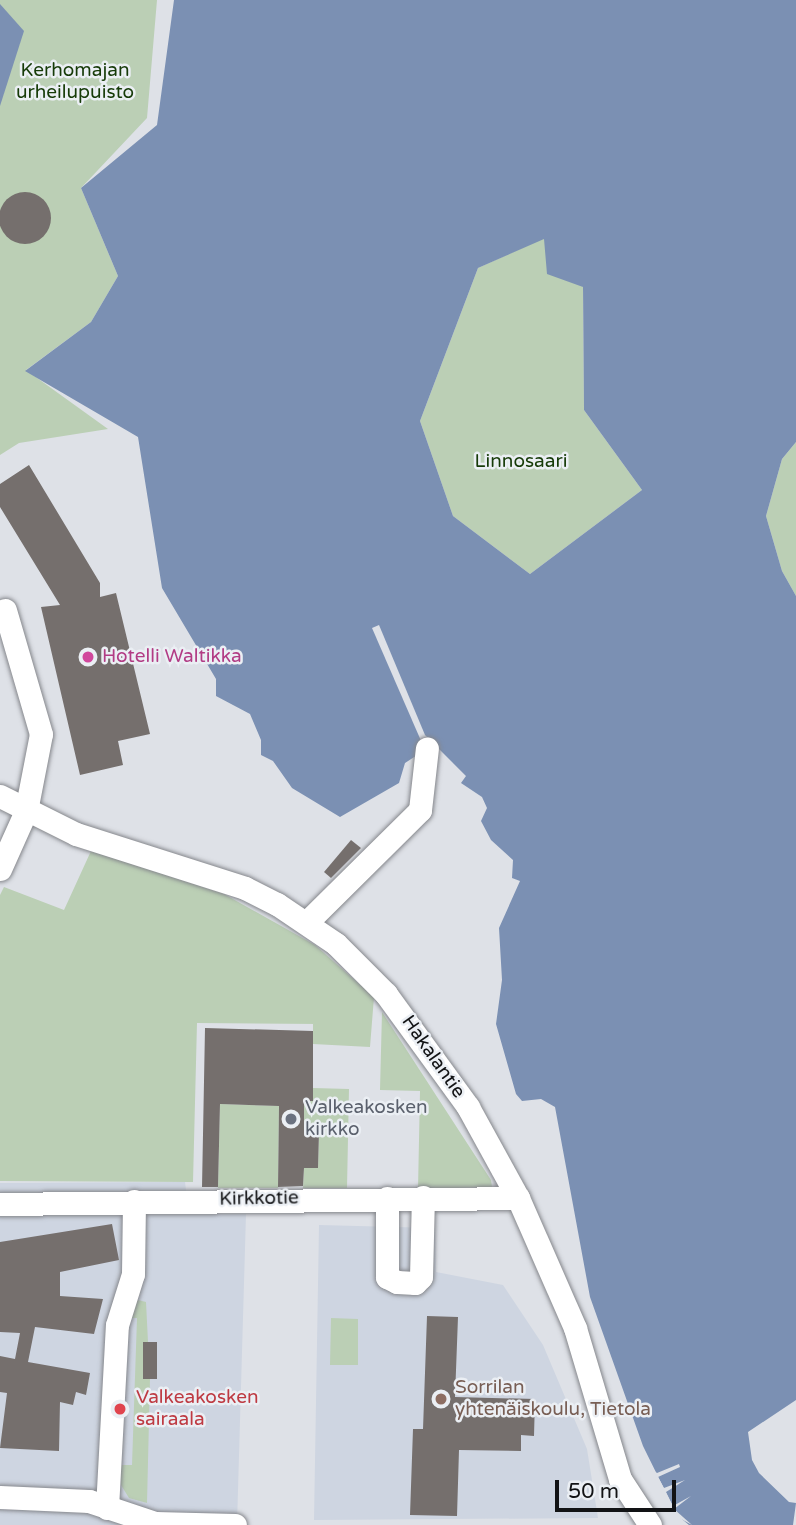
<!DOCTYPE html>
<html>
<head>
<meta charset="utf-8">
<style>
	body { margin:0 }
	#map { position:relative; width:796px; height:1525px; overflow:hidden; background:#dee1e7; font-family:"Varela Round",sans-serif }
	div>[style] { position:absolute }
	.built>* { inset:0; background:#ced5e1 }
	.green>* { inset:0; background:#bbcfb5 }
	.water>* { inset:0; background:#7b90b3 }
	.pier>* { inset:0; background:#dee1e7 }
	.building>* { inset:0; background:#756f6d }
	.round { border-radius:50% }
	.roads { filter:drop-shadow(0 0 2px #85878c) drop-shadow(0 0 2px #85878c) }
	.minor>* { height:23px; margin:-11.5px; padding:0 11.5px; transform-origin:11.5px; border-radius:11.5px; background:#fff }
	.dots>* { width:19px; height:19px; translate:-50% -50%; box-sizing:border-box; border:4px solid #ebeff4; border-radius:50% }
	span { translate:-50% -50%; white-space:nowrap; text-align:center; line-height:1.15; -webkit-text-stroke:5px #ebeff4; paint-order:stroke }
	.park-label { font-size:19px; color:#163b08 }
	.hotel-label { font-size:19px; color:#b23c85 }
	.left { translate:0 -50%; text-align:left }
	.street-label { font-size:19px; color:#121315 }
	.worship-label { font-size:19px; color:#5b616d }
	.education-label { font-size:19px; color:#785e54 }
	.health-label { font-size:19px; color:#be3a42 }
	.scale { position:absolute; left:555px; top:1480px; width:121px; height:32px; box-sizing:border-box; border:4px solid #121315; border-top:0; padding-left:9px; font-size:21px; line-height:24px; white-space:nowrap; color:#121315; -webkit-text-stroke:5px #ebeff4; paint-order:stroke }
</style>
</head>
<body>
<div id="map">
	<div class="built">
		<i style="clip-path:polygon(185px 1182px,189px 1214px,246px 1214px,237px 1525px,0 1525px,0 1183px)"></i>
		<i style="clip-path:polygon(319px 1225px,435px 1228px,436px 1272px,503px 1285px,543px 1345px,587px 1449px,598px 1518px,314px 1520px)"></i>
	</div>
	<div class="green">
		<i style="clip-path:polygon(0 0,157px 0,147px 118px,81px 188px,118px 276px,91px 322px,26px 370px,108px 429px,19px 443px,0 455px)"></i>
		<i style="clip-path:polygon(544px 238px,583px 287px,584px 410px,642px 490px,530px 574px,453px 516px,420px 421px,478px 268px)"></i>
		<i style="clip-path:polygon(796px 442px,796px 596px,782px 571px,766px 516px,782px 459px)"></i>
		<i style="clip-path:polygon(91px 851px,224px 894px,315px 945px,374px 997px,370px 1047px,313px 1044px,313px 1024px,318px 1024px,197px 1023px,193px 1182px,0 1181px,0 895px,4px 887px,64px 910px)"></i>
		<i style="clip-path:polygon(382px 1012px,491px 1180px,492px 1187px,418px 1189px,420px 1091px,380px 1090px)"></i>
		<i style="clip-path:polygon(313px 1088px,349px 1089px,347px 1188px,303px 1188px,304px 1168px,318px 1168px,319px 1134px,304px 1133px,304px 1101px)"></i>
		<i style="clip-path:polygon(220px 1104px,279px 1106px,278px 1188px,218px 1188px)"></i>
		<i style="clip-path:polygon(138px 1300px,146px 1302px,148px 1342px,143px 1342px,143px 1379px,150px 1379px,147px 1503px,129px 1498px,121px 1485px,120px 1465px,132px 1465px,137px 1318px,125px 1318px)"></i>
		<i style="clip-path:polygon(331px 1318px,358px 1319px,358px 1365px,330px 1365px)"></i>
	</div>
	<div class="water">
		<i style="clip-path:polygon(evenodd,174px 0,796px 0,796px 442px,782px 459px,766px 516px,782px 571px,796px 596px,796px 1400px,748px 1432px,752px 1460px,759px 1473px,789px 1502px,796px 1503px,793px 1525px,689px 1525px,677px 1515px,643px 1446px,590px 1297px,555px 1107px,541px 1099px,522px 1101px,516px 1094px,496px 1024px,502px 980px,499px 928px,520px 881px,512px 878px,513px 860px,491px 840px,481px 821px,487px 808px,482px 797px,461px 783px,466px 776px,425px 735px,425px 750px,405px 763px,399px 783px,340px 817px,292px 788px,273px 761px,261px 755px,261px 740px,250px 714px,216px 696px,216px 679px,162px 588px,138px 437px,25px 371px,91px 322px,118px 276px,81px 188px,157px 125px,174px 0,544px 239px,547px 274px,583px 287px,584px 410px,642px 490px,530px 574px,453px 516px,420px 421px,478px 268px,544px 239px)"></i>
		<i style="clip-path:polygon(0 4px,24px 31px,0 106px)"></i>
	</div>
	<div class="pier">
		<i style="clip-path:polygon(379px 625px,425px 735px,425px 750px,372px 628px)"></i>
		<i style="clip-path:polygon(679px 1464px,680px 1467px,658px 1477px,664px 1488px,685px 1480px,666px 1492px,673px 1506px,691px 1496px,674px 1509px,692px 1525px,672px 1514px,649px 1467px,657px 1473px)"></i>
	</div>
	<div class="building">
		<i class="round" style="left:-1px;top:192px;width:52px;height:52px"></i>
		<i style="clip-path:polygon(29px 465px,100px 583px,100px 597px,116px 593px,150px 734px,118px 741px,123px 765px,80px 775px,41px 607px,60px 605px,0 507px,0 484px)"></i>
		<i style="clip-path:polygon(351px 840px,361px 848px,331px 878px,324px 872px)"></i>
		<i style="clip-path:polygon(205px 1028px,313px 1031px,313px 1101px,304px 1101px,304px 1133px,319px 1133px,318px 1168px,304px 1168px,303px 1186px,278px 1187px,279px 1106px,220px 1104px,218px 1187px,202px 1187px)"></i>
		<i style="clip-path:polygon(112px 1224px,119px 1260px,60px 1272px,60px 1296px,103px 1299px,94px 1334px,35px 1327px,28px 1362px,90px 1373px,86px 1395px,76px 1392px,73px 1405px,60px 1402px,59px 1451px,0 1448px,7px 1393px,0 1392px,0 1356px,15px 1359px,20px 1333px,0 1332px,0 1242px)"></i>
		<i style="clip-path:polygon(427px 1316px,458px 1317px,455px 1397px,535px 1399px,534px 1436px,521px 1435px,521px 1451px,459px 1450px,457px 1516px,410px 1515px,413px 1429px,423px 1429px)"></i>
		<i style="clip-path:polygon(143px 1342px,157px 1342px,157px 1379px,143px 1379px)"></i>
	</div>
	<div class="roads">
		<div class="minor">
			<i style="left:0;top:796px;width:85px;rotate:26.6deg"></i>
			<i style="left:76px;top:834px;width:177px;rotate:17.7deg"></i>
			<i style="left:245px;top:888px;width:36px;rotate:27deg"></i>
			<i style="left:277px;top:904px;width:71px;rotate:34.1deg"></i>
			<i style="left:336px;top:944px;width:71px;rotate:45deg"></i>
			<i style="left:386px;top:994px;width:140px;rotate:54deg"></i>
			<i style="left:468px;top:1107px;width:104px;rotate:61.2deg"></i>
			<i style="left:518px;top:1198px;width:142px;rotate:66.3deg"></i>
			<i style="left:575px;top:1328px;width:158px;rotate:73.4deg"></i>
			<i style="left:620px;top:1479px;width:55px;rotate:56.9deg"></i>
			<i style="left:0;top:869px;width:64px;rotate:-65.9deg"></i>
			<i style="left:26px;top:811px;width:78px;rotate:-79deg"></i>
			<i style="left:41px;top:734px;width:129px;rotate:-106.2deg"></i>
			<i style="left:307px;top:922px;width:159px;rotate:-44.7deg"></i>
			<i style="left:420px;top:810px;width:62px;rotate:-83.6deg"></i>
			<i style="left:387px;top:1198px;width:79px;rotate:90deg"></i>
			<i style="left:387px;top:1277px;width:11px;rotate:27deg"></i>
			<i style="left:397px;top:1282px;width:18px;rotate:3deg"></i>
			<i style="left:415px;top:1283px;width:8px;rotate:-45deg"></i>
			<i style="left:421px;top:1277px;width:80px;rotate:-88.6deg"></i>
			<i style="left:0;top:1204px;width:518px;rotate:-0.66deg"></i>
			<i style="left:0;top:1497px;width:89px;rotate:2.6deg"></i>
			<i style="left:89px;top:1501px;width:70px;rotate:18.4deg"></i>
			<i style="left:155px;top:1523px;width:80px;rotate:1.4deg"></i>
			<i style="left:107px;top:1508px;width:183px;rotate:-86.9deg"></i>
			<i style="left:117px;top:1325px;width:53px;rotate:-72.6deg"></i>
			<i style="left:133px;top:1274px;width:73px;rotate:-89.2deg"></i>
		</div>
	</div>
	<div class="dots">
		<i style="left:88px;top:657px;background:#d1479c"></i>
		<i style="left:291px;top:1119px;background:#6b7280"></i>
		<i style="left:441px;top:1399px;background:#8d6e63"></i>
		<i style="left:120px;top:1409px;background:#e0444e"></i>
	</div>
	<div class="park-label">
		<span style="left:75px;top:82px">Kerhomajan<br>urheilupuisto</span>
		<span style="left:521px;top:462px">Linnosaari</span>
	</div>
	<div class="hotel-label">
		<span class="left" style="left:102px;top:657px">Hotelli Waltikka</span>
	</div>
	<div class="street-label">
		<span style="left:433px;top:1057px;rotate:55deg">Hakalantie</span>
		<span style="left:259px;top:1199px;rotate:-1deg">Kirkkotie</span>
	</div>
	<div class="worship-label">
		<span class="left" style="left:305px;top:1119px">Valkeakosken<br>kirkko</span>
	</div>
	<div class="education-label">
		<span class="left" style="left:455px;top:1399px">Sorrilan<br>yhtenäiskoulu, Tietola</span>
	</div>
	<div class="health-label">
		<span class="left" style="left:136px;top:1409px">Valkeakosken<br>sairaala</span>
	</div>
	<div class="scale">50 m</div>
</div>
</body>
</html>
